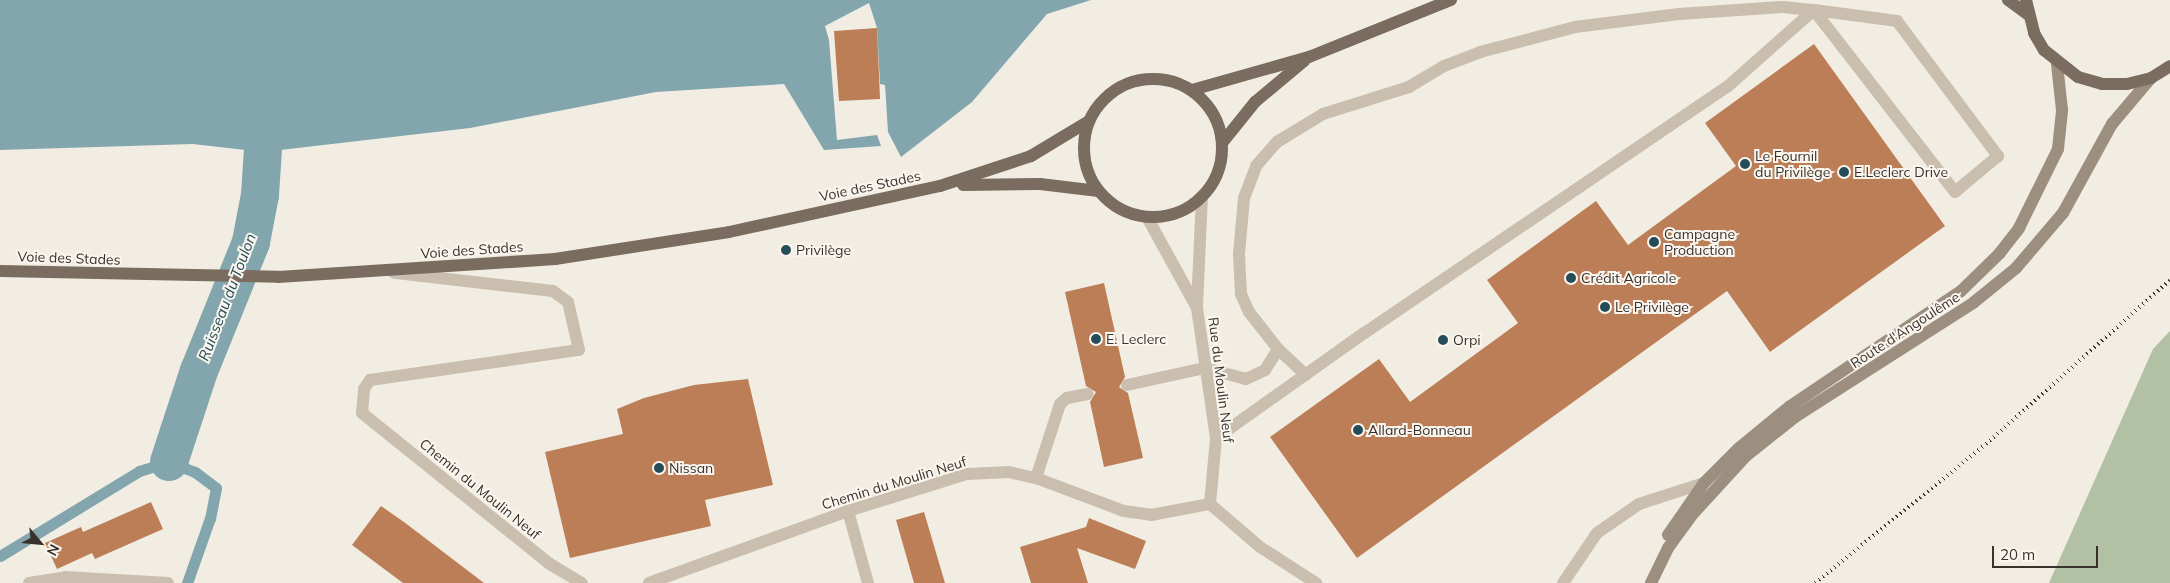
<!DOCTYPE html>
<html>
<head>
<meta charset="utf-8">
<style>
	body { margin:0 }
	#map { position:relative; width:2170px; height:583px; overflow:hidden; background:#f2ede2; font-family:Mulish,sans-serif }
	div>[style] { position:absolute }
	.green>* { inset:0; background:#b2c0a3 }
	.water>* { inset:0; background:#83a5ad }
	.stream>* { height:11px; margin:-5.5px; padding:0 5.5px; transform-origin:5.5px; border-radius:5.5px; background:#83a5ad }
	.canal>* { height:38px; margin:-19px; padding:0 19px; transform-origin:19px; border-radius:19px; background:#83a5ad }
	.building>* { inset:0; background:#bc7e56 }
	.lane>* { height:12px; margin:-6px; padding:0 6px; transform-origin:6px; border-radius:6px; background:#cabfaf }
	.street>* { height:12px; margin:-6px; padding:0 6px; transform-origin:6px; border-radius:6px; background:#cabfaf }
	.secondary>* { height:12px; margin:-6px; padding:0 6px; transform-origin:6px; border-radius:6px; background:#9d8f80 }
	.primary>* { height:12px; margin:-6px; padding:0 6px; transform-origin:6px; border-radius:6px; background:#7a6c5f }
	.primary>.ring { margin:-6px; padding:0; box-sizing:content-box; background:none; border:12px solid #7a6c5f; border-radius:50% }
	.rail>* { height:4px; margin-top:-2px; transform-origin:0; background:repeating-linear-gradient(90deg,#39322c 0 1px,transparent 0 5px) }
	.dots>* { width:14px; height:14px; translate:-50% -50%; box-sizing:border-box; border:2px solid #faf6ef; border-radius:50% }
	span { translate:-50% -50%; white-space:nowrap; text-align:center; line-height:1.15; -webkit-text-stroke:4px #faf6ef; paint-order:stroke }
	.poi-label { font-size:14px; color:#39322c }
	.left { translate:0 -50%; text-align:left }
	.street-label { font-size:14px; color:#39322c }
	.water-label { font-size:15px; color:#254d58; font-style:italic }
	.north { position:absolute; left:15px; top:518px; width:50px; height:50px; -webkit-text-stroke:4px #faf6ef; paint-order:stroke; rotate:118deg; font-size:14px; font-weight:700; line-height:20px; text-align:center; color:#39322c }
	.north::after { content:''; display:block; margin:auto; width:18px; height:22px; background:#39322c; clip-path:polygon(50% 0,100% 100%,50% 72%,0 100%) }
	.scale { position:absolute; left:1992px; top:546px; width:106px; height:22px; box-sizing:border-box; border:2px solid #39322c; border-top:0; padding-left:6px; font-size:15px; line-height:18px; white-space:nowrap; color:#39322c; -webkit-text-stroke:4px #faf6ef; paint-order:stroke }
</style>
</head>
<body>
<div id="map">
	<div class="green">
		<i style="clip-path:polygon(2170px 331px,2170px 583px,2049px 583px,2153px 349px)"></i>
	</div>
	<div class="water">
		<i style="clip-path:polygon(0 0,1091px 0,1047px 14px,972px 102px,901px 157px,888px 132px,885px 85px,880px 84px,877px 28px,869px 3px,825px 26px,829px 40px,837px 140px,877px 135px,881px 146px,824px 150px,784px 84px,656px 92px,470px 128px,263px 152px,193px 144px,0 150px)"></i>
	</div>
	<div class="stream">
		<i style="left:0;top:556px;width:163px;rotate:-31.4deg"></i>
		<i style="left:139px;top:471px;width:31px;rotate:-17deg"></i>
		<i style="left:169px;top:462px;width:28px;rotate:21deg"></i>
		<i style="left:195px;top:472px;width:26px;rotate:37deg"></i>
		<i style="left:216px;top:488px;width:31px;rotate:101deg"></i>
		<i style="left:210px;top:518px;width:69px;rotate:109.5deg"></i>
	</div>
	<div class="canal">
		<i style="left:169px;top:462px;width:96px;rotate:-71.8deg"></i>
		<i style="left:199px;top:371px;width:139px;rotate:-68deg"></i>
		<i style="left:251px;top:242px;width:48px;rotate:-79.2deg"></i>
		<i style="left:260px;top:195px;width:94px;rotate:-86.3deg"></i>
	</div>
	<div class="building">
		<i style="clip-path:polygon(877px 28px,880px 99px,839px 101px,834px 31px)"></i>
		<i style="clip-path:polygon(1814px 44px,1945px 226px,1770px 352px,1727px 291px,1357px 558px,1270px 437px,1379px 359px,1410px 402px,1518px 323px,1487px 280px,1596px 201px,1628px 245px,1736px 166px,1705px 123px)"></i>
		<i style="clip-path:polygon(1104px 283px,1125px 377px,1119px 387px,1128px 393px,1143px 458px,1104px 467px,1090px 402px,1096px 392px,1086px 386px,1065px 292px)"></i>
		<i style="clip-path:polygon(748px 379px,773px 485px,705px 500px,711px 526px,570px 558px,545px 452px,623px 434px,617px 409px,644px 398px,694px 385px)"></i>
		<i style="clip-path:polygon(151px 502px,163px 529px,95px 559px,92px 553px,57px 569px,45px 543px,81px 527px,83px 532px)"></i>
		<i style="clip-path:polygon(381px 506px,404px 522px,484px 583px,403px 583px,352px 545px)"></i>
		<i style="clip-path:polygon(924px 512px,945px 583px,914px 583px,896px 520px)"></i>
		<i style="clip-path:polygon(1089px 518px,1146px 541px,1135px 569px,1077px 548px,1088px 583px,1031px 583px,1020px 547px,1086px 527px)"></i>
	</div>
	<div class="lane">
		<i style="left:1278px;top:349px;width:38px;rotate:43deg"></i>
		<i style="left:1127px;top:385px;width:80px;rotate:-12.3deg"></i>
		<i style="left:1205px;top:368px;width:42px;rotate:15deg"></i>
		<i style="left:1246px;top:379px;width:21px;rotate:-25deg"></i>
		<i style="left:1265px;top:370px;width:25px;rotate:-58deg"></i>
		<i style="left:1278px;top:349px;width:47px;rotate:-128.1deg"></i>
		<i style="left:1249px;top:312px;width:20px;rotate:-114deg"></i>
		<i style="left:1241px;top:294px;width:40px;rotate:-92.9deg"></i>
		<i style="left:1239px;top:254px;width:56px;rotate:-84.9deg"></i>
		<i style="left:1244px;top:198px;width:34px;rotate:-69deg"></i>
		<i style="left:1256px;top:166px;width:32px;rotate:-49deg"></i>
		<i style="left:1277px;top:142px;width:54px;rotate:-31.3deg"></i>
		<i style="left:1323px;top:114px;width:90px;rotate:-17.4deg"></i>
		<i style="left:1409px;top:87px;width:41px;rotate:-31deg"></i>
		<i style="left:1444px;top:66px;width:39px;rotate:-21deg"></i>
		<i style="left:1480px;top:52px;width:98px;rotate:-14.7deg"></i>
		<i style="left:1575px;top:27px;width:105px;rotate:-7.1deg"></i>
		<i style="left:1679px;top:14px;width:104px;rotate:-3.9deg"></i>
		<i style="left:1783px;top:7px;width:31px;rotate:6deg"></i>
		<i style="left:1814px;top:10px;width:84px;rotate:7.5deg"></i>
		<i style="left:1897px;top:21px;width:169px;rotate:53.2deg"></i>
		<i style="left:1998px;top:156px;width:56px;rotate:140.1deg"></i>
		<i style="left:1955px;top:192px;width:230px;rotate:-127.8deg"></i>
		<i style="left:1814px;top:10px;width:115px;rotate:138.5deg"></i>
		<i style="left:1728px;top:86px;width:440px;rotate:145.8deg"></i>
		<i style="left:1364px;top:333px;width:181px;rotate:144.6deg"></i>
		<i style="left:362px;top:413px;width:24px;rotate:-85deg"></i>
		<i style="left:364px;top:389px;width:11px;rotate:-56deg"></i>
		<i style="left:370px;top:380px;width:211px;rotate:-8.2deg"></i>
		<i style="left:579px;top:350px;width:49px;rotate:-102.9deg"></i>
		<i style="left:568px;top:302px;width:19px;rotate:-144deg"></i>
		<i style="left:553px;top:291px;width:160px;rotate:-173.5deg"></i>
		<i style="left:1036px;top:478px;width:78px;rotate:-72deg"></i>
		<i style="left:1060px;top:404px;width:9px;rotate:-41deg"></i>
		<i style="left:1067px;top:398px;width:21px;rotate:-11deg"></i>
		<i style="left:848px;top:511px;width:75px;rotate:74.5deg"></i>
		<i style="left:29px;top:583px;width:36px;rotate:-9deg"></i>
		<i style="left:65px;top:577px;width:103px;rotate:3.3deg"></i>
	</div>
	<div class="street">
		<i style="left:1202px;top:196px;width:112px;rotate:92.6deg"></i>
		<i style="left:1197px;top:308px;width:131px;rotate:81.7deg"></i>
		<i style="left:1216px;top:438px;width:66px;rotate:95.2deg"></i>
		<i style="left:1210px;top:504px;width:66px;rotate:40.7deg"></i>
		<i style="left:1260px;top:547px;width:67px;rotate:32.7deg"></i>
		<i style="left:1147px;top:217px;width:104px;rotate:61.2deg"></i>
		<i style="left:362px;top:413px;width:241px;rotate:38.8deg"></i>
		<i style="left:550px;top:564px;width:37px;rotate:31deg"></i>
		<i style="left:649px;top:583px;width:212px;rotate:-19.9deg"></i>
		<i style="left:848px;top:511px;width:125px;rotate:-17.3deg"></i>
		<i style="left:967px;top:474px;width:42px;rotate:-2.7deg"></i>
		<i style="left:1009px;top:472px;width:28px;rotate:13deg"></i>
		<i style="left:1036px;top:478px;width:94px;rotate:20.6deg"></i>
		<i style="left:1124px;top:511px;width:27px;rotate:8deg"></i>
		<i style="left:1151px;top:515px;width:60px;rotate:-10.6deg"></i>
		<i style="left:1563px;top:583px;width:60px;rotate:-55.8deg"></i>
		<i style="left:1597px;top:533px;width:51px;rotate:-34.6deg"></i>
		<i style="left:1639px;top:504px;width:68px;rotate:-17.9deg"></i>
	</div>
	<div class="secondary">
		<i style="left:1668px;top:535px;width:63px;rotate:-55.3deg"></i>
		<i style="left:1704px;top:483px;width:48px;rotate:-45deg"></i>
		<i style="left:1738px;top:449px;width:66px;rotate:-39.5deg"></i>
		<i style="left:1789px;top:407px;width:207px;rotate:-34deg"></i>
		<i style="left:1961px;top:291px;width:53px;rotate:-44.2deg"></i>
		<i style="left:1999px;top:254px;width:33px;rotate:-52deg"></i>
		<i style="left:2019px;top:228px;width:88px;rotate:-63.7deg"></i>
		<i style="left:2058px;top:149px;width:39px;rotate:-84deg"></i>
		<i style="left:2062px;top:110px;width:46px;rotate:-96.2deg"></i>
		<i style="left:1651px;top:583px;width:39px;rotate:-64deg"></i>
		<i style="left:1668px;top:548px;width:39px;rotate:-54deg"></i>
		<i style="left:1691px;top:516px;width:81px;rotate:-47.5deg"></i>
		<i style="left:1746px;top:456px;width:63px;rotate:-38.5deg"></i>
		<i style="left:1795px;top:417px;width:211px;rotate:-32.6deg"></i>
		<i style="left:1973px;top:303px;width:55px;rotate:-39.1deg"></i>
		<i style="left:2016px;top:268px;width:72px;rotate:-49.5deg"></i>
		<i style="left:2063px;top:213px;width:102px;rotate:-61.2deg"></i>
		<i style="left:2112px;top:124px;width:60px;rotate:-49.7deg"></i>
	</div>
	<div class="primary">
		<i style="left:2008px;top:0;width:24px;rotate:36deg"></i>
		<i style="left:2026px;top:0;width:34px;rotate:76deg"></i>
		<i style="left:2034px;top:33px;width:20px;rotate:60deg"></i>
		<i style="left:2044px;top:50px;width:43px;rotate:38.5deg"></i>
		<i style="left:2078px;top:77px;width:25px;rotate:16deg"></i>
		<i style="left:2102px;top:84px;width:25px"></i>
		<i style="left:2127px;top:84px;width:25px;rotate:-14deg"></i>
		<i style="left:2151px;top:78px;width:22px;rotate:-32deg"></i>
		<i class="ring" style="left:1084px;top:79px;width:126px;height:126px"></i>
		<i style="left:1192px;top:90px;width:122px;rotate:-15.8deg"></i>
		<i style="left:1309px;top:57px;width:153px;rotate:-21.9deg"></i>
		<i style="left:1222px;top:143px;width:53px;rotate:-51.2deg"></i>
		<i style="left:1255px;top:102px;width:64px;rotate:-39.9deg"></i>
		<i style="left:963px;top:185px;width:77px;rotate:-0.7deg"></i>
		<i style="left:1040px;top:184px;width:59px;rotate:6.8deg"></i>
		<i style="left:0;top:271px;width:278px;rotate:1.2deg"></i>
		<i style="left:278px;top:277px;width:278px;rotate:-3.7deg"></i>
		<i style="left:555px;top:259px;width:176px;rotate:-8.8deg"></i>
		<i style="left:729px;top:232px;width:216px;rotate:-12.3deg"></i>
		<i style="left:940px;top:186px;width:96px;rotate:-18.2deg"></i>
		<i style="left:1031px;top:156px;width:68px;rotate:-31.1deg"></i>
	</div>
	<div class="rail">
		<i style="left:1815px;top:583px;width:220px;rotate:-39.1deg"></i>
		<i style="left:1986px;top:444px;width:246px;rotate:-41.7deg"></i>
	</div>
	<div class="dots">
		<i style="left:1745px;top:164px;background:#254d58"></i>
		<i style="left:1844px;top:172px;background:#254d58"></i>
		<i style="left:1654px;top:242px;background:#254d58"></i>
		<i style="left:786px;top:250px;background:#254d58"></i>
		<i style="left:1571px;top:278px;background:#254d58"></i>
		<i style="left:1605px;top:307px;background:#254d58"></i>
		<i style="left:1096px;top:339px;background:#254d58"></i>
		<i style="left:1443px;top:340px;background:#254d58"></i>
		<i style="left:1358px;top:430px;background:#254d58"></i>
		<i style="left:659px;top:468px;background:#254d58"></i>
	</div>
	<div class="poi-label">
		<span class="left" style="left:1755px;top:164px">Le Fournil<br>du Privilège</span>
		<span class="left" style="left:1854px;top:172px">E.Leclerc Drive</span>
		<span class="left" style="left:1664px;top:242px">Campagne<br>Production</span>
		<span class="left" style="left:796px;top:250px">Privilège</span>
		<span class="left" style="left:1581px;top:278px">Crédit Agricole</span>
		<span class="left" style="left:1615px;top:307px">Le Privilège</span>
		<span class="left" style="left:1106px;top:339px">E. Leclerc</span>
		<span class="left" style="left:1453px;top:340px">Orpi</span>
		<span class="left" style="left:1368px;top:430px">Allard-Bonneau</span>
		<span class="left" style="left:669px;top:468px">Nissan</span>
	</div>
	<div class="street-label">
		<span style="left:870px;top:186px;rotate:-12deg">Voie des Stades</span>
		<span style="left:472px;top:250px;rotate:-4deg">Voie des Stades</span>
		<span style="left:69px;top:258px;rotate:2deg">Voie des Stades</span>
		<span style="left:1905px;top:330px;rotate:-33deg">Route d'Angoulême</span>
		<span style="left:1221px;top:380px;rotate:83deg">Rue du Moulin Neuf</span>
		<span style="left:894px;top:483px;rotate:-17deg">Chemin du Moulin Neuf</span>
		<span style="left:480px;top:489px;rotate:39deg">Chemin du Moulin Neuf</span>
	</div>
	<div class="water-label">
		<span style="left:227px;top:297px;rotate:-69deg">Ruisseau du Toulon</span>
	</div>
	<div class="north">N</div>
	<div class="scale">20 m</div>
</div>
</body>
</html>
